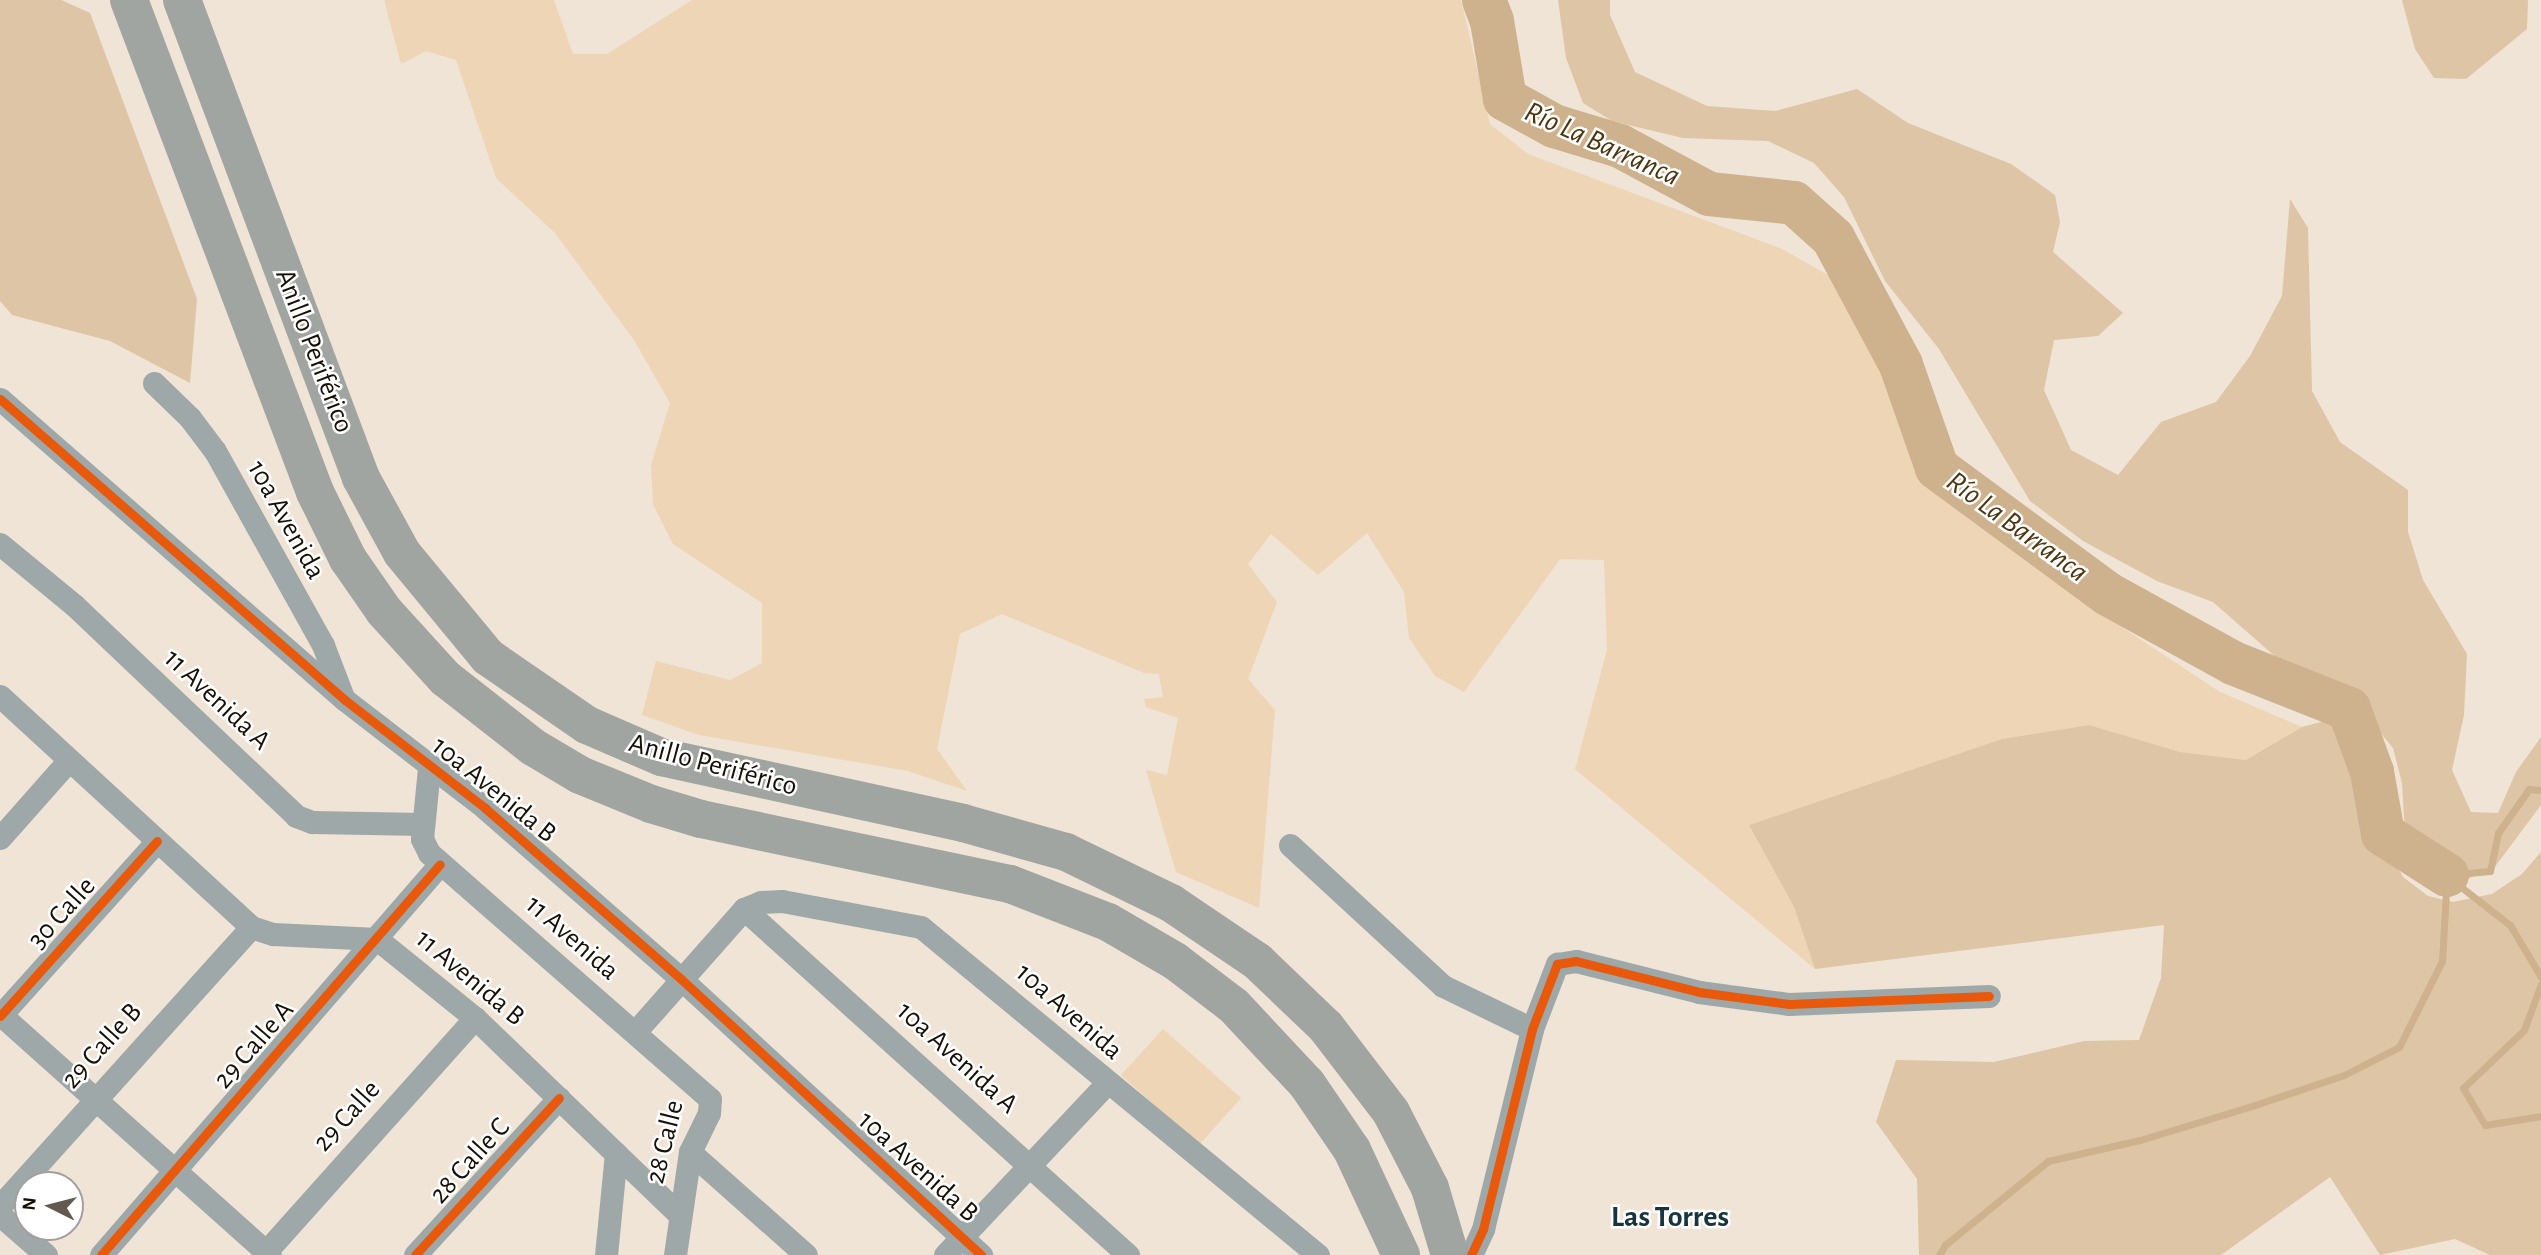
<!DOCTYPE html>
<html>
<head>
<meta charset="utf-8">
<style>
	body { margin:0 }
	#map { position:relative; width:2541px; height:1255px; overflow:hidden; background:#efe4d5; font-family:"Alegreya Sans",sans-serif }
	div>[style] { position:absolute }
	.green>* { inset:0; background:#edd5b5 }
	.forest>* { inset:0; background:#ddc5a5 }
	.stream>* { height:7px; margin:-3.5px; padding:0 3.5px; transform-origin:3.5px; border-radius:3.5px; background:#cdb28d }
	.river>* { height:44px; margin:-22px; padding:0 22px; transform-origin:22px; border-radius:22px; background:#cdb28d }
	.street>* { height:23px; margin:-11.5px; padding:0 11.5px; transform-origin:11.5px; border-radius:11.5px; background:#9ea8a8 }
	.highway>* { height:38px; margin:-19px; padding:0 19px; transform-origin:19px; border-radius:19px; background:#a1a5a1 }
	.cycleway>* { height:9px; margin:-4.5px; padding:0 4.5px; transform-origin:4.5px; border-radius:4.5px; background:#e8590c }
	span { translate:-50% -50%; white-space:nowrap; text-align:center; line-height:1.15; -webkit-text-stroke:5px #fff; paint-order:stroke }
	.street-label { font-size:28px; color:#171007 }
	.water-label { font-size:30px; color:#4d350f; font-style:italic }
	.neighbourhood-label { font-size:30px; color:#16353e; font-weight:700 }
	.north { position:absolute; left:14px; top:1171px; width:70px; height:70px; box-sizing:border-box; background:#fff; border:2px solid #a29f9c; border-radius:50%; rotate:276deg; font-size:19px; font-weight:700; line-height:28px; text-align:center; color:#171007 }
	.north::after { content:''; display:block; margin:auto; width:24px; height:32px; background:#635a4f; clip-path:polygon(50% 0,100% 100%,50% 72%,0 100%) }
</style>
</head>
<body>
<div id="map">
	<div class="green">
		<i style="clip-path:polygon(384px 0,554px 0,573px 54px,607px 54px,692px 0,1461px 0,1490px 124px,1528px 154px,1782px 249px,1833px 278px,1873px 316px,1916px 449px,1959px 499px,2105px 616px,2220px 692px,2302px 727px,2246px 760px,2180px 752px,2089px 725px,2002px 739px,1749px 825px,1794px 907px,1815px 969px,1575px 769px,1607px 650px,1604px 560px,1560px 559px,1464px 692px,1435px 676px,1409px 638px,1404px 592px,1367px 533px,1318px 575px,1271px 534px,1248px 564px,1277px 602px,1248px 679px,1275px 710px,1259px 908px,1176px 872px,1146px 770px,1167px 775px,1178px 718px,1146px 707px,1144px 699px,1163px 697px,1159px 674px,1144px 673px,1002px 614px,960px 634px,937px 749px,967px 791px,908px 771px,699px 735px,642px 715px,656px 661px,730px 680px,762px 663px,762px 603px,673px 544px,653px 504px,651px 465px,670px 403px,634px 340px,555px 233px,496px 178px,456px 60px,426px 51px,401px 64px)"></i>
		<i style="clip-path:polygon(1163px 1029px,1241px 1098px,1199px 1145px,1121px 1075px)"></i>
	</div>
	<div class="forest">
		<i style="clip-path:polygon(0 0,61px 0,90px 13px,197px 299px,190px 383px,110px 341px,12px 315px,0 301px)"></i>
		<i style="clip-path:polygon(1558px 0,1610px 0,1610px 15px,1635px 72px,1707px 106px,1775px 111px,1857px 89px,1908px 123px,2011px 164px,2055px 195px,2060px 222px,2053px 252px,2123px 313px,2098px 336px,2054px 340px,2044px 390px,2071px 450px,2118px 475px,2161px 422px,2216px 402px,2250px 356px,2282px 296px,2290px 199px,2308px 228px,2312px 391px,2340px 442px,2408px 490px,2408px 532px,2423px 580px,2467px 654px,2464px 715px,2452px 770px,2471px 812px,2498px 813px,2516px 772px,2541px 737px,2541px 805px,2494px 868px,2462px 881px,2432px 876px,2406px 850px,2402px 783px,2393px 748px,2351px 697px,2278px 659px,2213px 602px,2157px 581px,2083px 541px,2030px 501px,1939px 349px,1885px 281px,1844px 197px,1814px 163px,1768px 141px,1683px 138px,1612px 121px,1583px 103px,1566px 58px)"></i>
		<i style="clip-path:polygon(2402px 0,2528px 0,2527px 29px,2466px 79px,2434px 78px,2415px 49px)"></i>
		<i style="clip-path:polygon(2325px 721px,2345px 725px,2382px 773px,2393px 859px,2403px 877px,2428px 896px,2453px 902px,2492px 894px,2522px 874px,2541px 852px,2541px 1255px,2490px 1255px,2455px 1239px,2380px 1255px,2330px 1177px,2221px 1255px,1919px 1255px,1917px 1179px,1876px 1122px,1896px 1060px,1994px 1062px,2084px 1041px,2139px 1040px,2161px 978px,2164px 925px,1815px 969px,1794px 907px,1749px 825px,2002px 739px,2089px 725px,2180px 752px,2246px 760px,2302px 727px)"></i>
	</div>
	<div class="stream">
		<i style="left:2447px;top:875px;width:43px;rotate:-5.3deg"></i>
		<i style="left:2490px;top:871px;width:39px;rotate:-78deg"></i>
		<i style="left:2498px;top:833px;width:54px;rotate:-54.8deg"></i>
		<i style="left:2529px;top:789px;width:12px;rotate:5deg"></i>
		<i style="left:2447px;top:876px;width:80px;rotate:37.9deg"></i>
		<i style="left:2510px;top:925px;width:61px;rotate:59.2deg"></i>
		<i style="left:2541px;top:984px;width:49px;rotate:110.3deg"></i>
		<i style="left:2524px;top:1030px;width:84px;rotate:136.4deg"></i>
		<i style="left:2463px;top:1088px;width:43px;rotate:59.3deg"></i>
		<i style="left:2485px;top:1125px;width:57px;rotate:-9.1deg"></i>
		<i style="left:1939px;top:1255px;width:12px;rotate:-59deg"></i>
		<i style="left:1945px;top:1245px;width:133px;rotate:-39.2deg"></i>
		<i style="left:2048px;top:1161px;width:94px;rotate:-12.9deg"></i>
		<i style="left:2140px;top:1140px;width:120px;rotate:-16.9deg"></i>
		<i style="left:2255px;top:1105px;width:94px;rotate:-18.6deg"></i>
		<i style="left:2344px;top:1075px;width:62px;rotate:-27deg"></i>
		<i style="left:2399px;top:1047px;width:96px;rotate:-63.4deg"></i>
		<i style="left:2442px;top:961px;width:86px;rotate:-86.7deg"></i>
	</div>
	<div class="river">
		<i style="left:1484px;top:0;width:22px;rotate:69deg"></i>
		<i style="left:1492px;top:21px;width:79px;rotate:80.5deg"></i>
		<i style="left:1505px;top:99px;width:56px;rotate:28.9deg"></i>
		<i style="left:1554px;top:126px;width:69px;rotate:16.9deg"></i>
		<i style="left:1620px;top:146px;width:101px;rotate:28.3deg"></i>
		<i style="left:1709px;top:194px;width:85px;rotate:6deg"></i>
		<i style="left:1794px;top:203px;width:52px;rotate:41.9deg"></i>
		<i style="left:1833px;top:238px;width:144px;rotate:61.8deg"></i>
		<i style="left:1901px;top:365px;width:109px;rotate:70.7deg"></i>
		<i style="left:1937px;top:468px;width:212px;rotate:36.4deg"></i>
		<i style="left:2108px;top:594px;width:143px;rotate:28.9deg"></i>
		<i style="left:2233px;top:663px;width:125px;rotate:21.6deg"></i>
		<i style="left:2349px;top:709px;width:67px;rotate:69.9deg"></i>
		<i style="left:2372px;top:772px;width:63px;rotate:79.9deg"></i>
		<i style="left:2383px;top:834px;width:76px;rotate:32.6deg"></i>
	</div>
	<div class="street">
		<i style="left:154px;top:383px;width:50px;rotate:44.2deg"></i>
		<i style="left:190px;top:418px;width:41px;rotate:52.9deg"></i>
		<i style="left:215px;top:451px;width:222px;rotate:60.9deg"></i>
		<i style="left:323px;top:645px;width:56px;rotate:69deg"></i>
		<i style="left:0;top:399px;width:458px;rotate:41.1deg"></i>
		<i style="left:345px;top:700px;width:177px;rotate:37.6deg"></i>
		<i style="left:485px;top:808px;width:260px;rotate:41.1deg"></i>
		<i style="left:681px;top:979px;width:408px;rotate:42.6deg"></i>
		<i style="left:0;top:544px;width:96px;rotate:39.5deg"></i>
		<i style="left:74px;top:605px;width:306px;rotate:43.5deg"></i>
		<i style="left:296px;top:816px;width:17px;rotate:21deg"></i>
		<i style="left:312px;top:822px;width:111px;rotate:1deg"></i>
		<i style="left:0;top:696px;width:341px;rotate:42.6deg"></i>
		<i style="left:251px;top:927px;width:23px;rotate:18deg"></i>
		<i style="left:273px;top:934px;width:104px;rotate:2.8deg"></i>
		<i style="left:377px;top:939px;width:126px;rotate:38.9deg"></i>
		<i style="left:475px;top:1018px;width:283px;rotate:43.9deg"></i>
		<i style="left:429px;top:768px;width:71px;rotate:95.6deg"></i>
		<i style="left:422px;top:839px;width:16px;rotate:63deg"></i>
		<i style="left:429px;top:853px;width:373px;rotate:41.2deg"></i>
		<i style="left:710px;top:1099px;width:14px;rotate:94deg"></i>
		<i style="left:709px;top:1113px;width:43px;rotate:116deg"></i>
		<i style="left:690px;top:1152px;width:104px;rotate:98.3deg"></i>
		<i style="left:0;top:838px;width:104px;rotate:-48.5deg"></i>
		<i style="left:1290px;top:845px;width:208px;rotate:42.7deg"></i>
		<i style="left:1443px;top:986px;width:99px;rotate:25.8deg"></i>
		<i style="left:744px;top:909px;width:517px;rotate:42.02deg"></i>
		<i style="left:0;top:1014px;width:362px;rotate:41.8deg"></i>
		<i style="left:0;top:1016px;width:235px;rotate:-48.1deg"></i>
		<i style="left:636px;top:1031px;width:163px;rotate:-48.5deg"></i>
		<i style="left:744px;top:909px;width:18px;rotate:-22deg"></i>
		<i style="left:761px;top:902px;width:21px;rotate:-3deg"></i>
		<i style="left:782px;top:901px;width:141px;rotate:10.6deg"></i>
		<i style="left:921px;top:927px;width:515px;rotate:39.56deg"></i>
		<i style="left:690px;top:1152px;width:155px;rotate:41.6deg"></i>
		<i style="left:0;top:1206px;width:375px;rotate:-48deg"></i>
		<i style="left:0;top:1215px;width:61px;rotate:41deg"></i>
		<i style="left:101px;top:1255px;width:517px;rotate:-49.07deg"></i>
		<i style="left:263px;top:1255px;width:318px;rotate:-48.2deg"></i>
		<i style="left:415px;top:1255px;width:213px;rotate:-47.5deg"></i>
		<i style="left:606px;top:1255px;width:102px;rotate:-84.4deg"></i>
		<i style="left:945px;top:1255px;width:235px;rotate:-46.7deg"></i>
		<i style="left:1471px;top:1255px;width:29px;rotate:-65deg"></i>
		<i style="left:1483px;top:1229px;width:206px;rotate:-76.2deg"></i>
		<i style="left:1532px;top:1029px;width:70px;rotate:-69deg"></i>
		<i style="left:1557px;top:964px;width:19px;rotate:-9deg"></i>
		<i style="left:1576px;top:961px;width:127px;rotate:14.1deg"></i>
		<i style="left:1699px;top:992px;width:91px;rotate:7.6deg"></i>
		<i style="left:1789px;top:1004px;width:200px;rotate:-2.3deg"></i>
	</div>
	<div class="highway">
		<i style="left:129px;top:0;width:526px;rotate:69.29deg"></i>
		<i style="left:315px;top:492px;width:75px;rotate:63.8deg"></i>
		<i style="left:348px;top:559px;width:63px;rotate:55.3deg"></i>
		<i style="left:384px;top:611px;width:91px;rotate:47.7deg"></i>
		<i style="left:445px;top:678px;width:112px;rotate:38.1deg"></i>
		<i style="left:533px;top:747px;width:55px;rotate:30.8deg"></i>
		<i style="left:580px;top:775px;width:77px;rotate:22.2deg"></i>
		<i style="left:651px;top:804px;width:52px;rotate:16.7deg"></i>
		<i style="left:701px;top:819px;width:316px;rotate:11.9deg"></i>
		<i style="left:1010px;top:884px;width:105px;rotate:21.2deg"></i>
		<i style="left:1108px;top:922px;width:78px;rotate:30.2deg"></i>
		<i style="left:1175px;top:961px;width:74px;rotate:37.3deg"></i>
		<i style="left:1234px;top:1006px;width:107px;rotate:46.9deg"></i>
		<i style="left:1307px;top:1084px;width:80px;rotate:55.7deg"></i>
		<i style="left:1352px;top:1150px;width:116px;rotate:65deg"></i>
		<i style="left:182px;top:0;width:510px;rotate:69.47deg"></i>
		<i style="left:361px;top:478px;width:85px;rotate:61.3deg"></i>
		<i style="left:402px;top:553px;width:135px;rotate:50.4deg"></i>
		<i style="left:488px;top:657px;width:120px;rotate:34.5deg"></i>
		<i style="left:587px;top:725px;width:81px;rotate:23.4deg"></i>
		<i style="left:661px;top:757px;width:309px;rotate:12.3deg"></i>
		<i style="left:963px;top:823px;width:107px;rotate:15.7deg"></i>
		<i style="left:1066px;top:852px;width:117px;rotate:25.9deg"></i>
		<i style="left:1171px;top:903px;width:104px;rotate:34deg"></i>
		<i style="left:1257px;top:961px;width:95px;rotate:43.7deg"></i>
		<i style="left:1326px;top:1027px;width:107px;rotate:52.6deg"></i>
		<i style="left:1391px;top:1112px;width:85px;rotate:62.8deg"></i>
		<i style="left:1430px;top:1188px;width:70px;rotate:73.4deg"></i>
	</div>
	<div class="cycleway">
		<i style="left:0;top:399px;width:458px;rotate:41.1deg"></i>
		<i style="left:345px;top:700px;width:177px;rotate:37.6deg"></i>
		<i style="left:485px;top:808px;width:260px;rotate:41.1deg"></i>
		<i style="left:681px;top:979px;width:408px;rotate:42.6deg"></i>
		<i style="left:0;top:1016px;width:235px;rotate:-48.1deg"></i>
		<i style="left:101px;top:1255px;width:517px;rotate:-49.07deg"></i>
		<i style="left:415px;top:1255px;width:213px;rotate:-47.5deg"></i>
		<i style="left:1471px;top:1255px;width:29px;rotate:-65deg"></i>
		<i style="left:1483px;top:1229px;width:206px;rotate:-76.2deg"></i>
		<i style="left:1532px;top:1029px;width:70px;rotate:-69deg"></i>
		<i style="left:1557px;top:964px;width:19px;rotate:-9deg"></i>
		<i style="left:1576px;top:961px;width:127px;rotate:14.1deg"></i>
		<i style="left:1699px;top:992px;width:91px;rotate:7.6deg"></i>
		<i style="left:1789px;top:1004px;width:200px;rotate:-2.3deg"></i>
	</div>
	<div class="street-label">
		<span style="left:314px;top:351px;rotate:69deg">Anillo Periférico</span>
		<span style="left:286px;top:520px;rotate:61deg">10a Avenida</span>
		<span style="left:217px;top:700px;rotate:43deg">11 Avenida A</span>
		<span style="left:713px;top:765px;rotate:15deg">Anillo Periférico</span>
		<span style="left:494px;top:790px;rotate:39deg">10a Avenida B</span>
		<span style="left:62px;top:913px;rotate:-48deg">30 Calle</span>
		<span style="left:572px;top:938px;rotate:41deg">11 Avenida</span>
		<span style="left:470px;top:978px;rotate:40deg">11 Avenida B</span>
		<span style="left:1069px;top:1012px;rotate:41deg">10a Avenida</span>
		<span style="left:254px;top:1045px;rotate:-49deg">29 Calle A</span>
		<span style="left:102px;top:1046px;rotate:-48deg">29 Calle B</span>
		<span style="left:957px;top:1058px;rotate:42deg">10a Avenida A</span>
		<span style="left:347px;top:1116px;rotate:-48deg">29 Calle</span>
		<span style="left:665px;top:1142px;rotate:-76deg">28 Calle</span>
		<span style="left:470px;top:1161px;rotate:-48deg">28 Calle C</span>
		<span style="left:918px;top:1167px;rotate:42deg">10a Avenida B</span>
	</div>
	<div class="water-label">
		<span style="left:1602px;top:144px;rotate:24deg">Río La Barranca</span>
		<span style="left:2017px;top:527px;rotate:36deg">Río La Barranca</span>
	</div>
	<div class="neighbourhood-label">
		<span style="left:1670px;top:1217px">Las Torres</span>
	</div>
	<div class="north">N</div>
</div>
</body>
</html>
